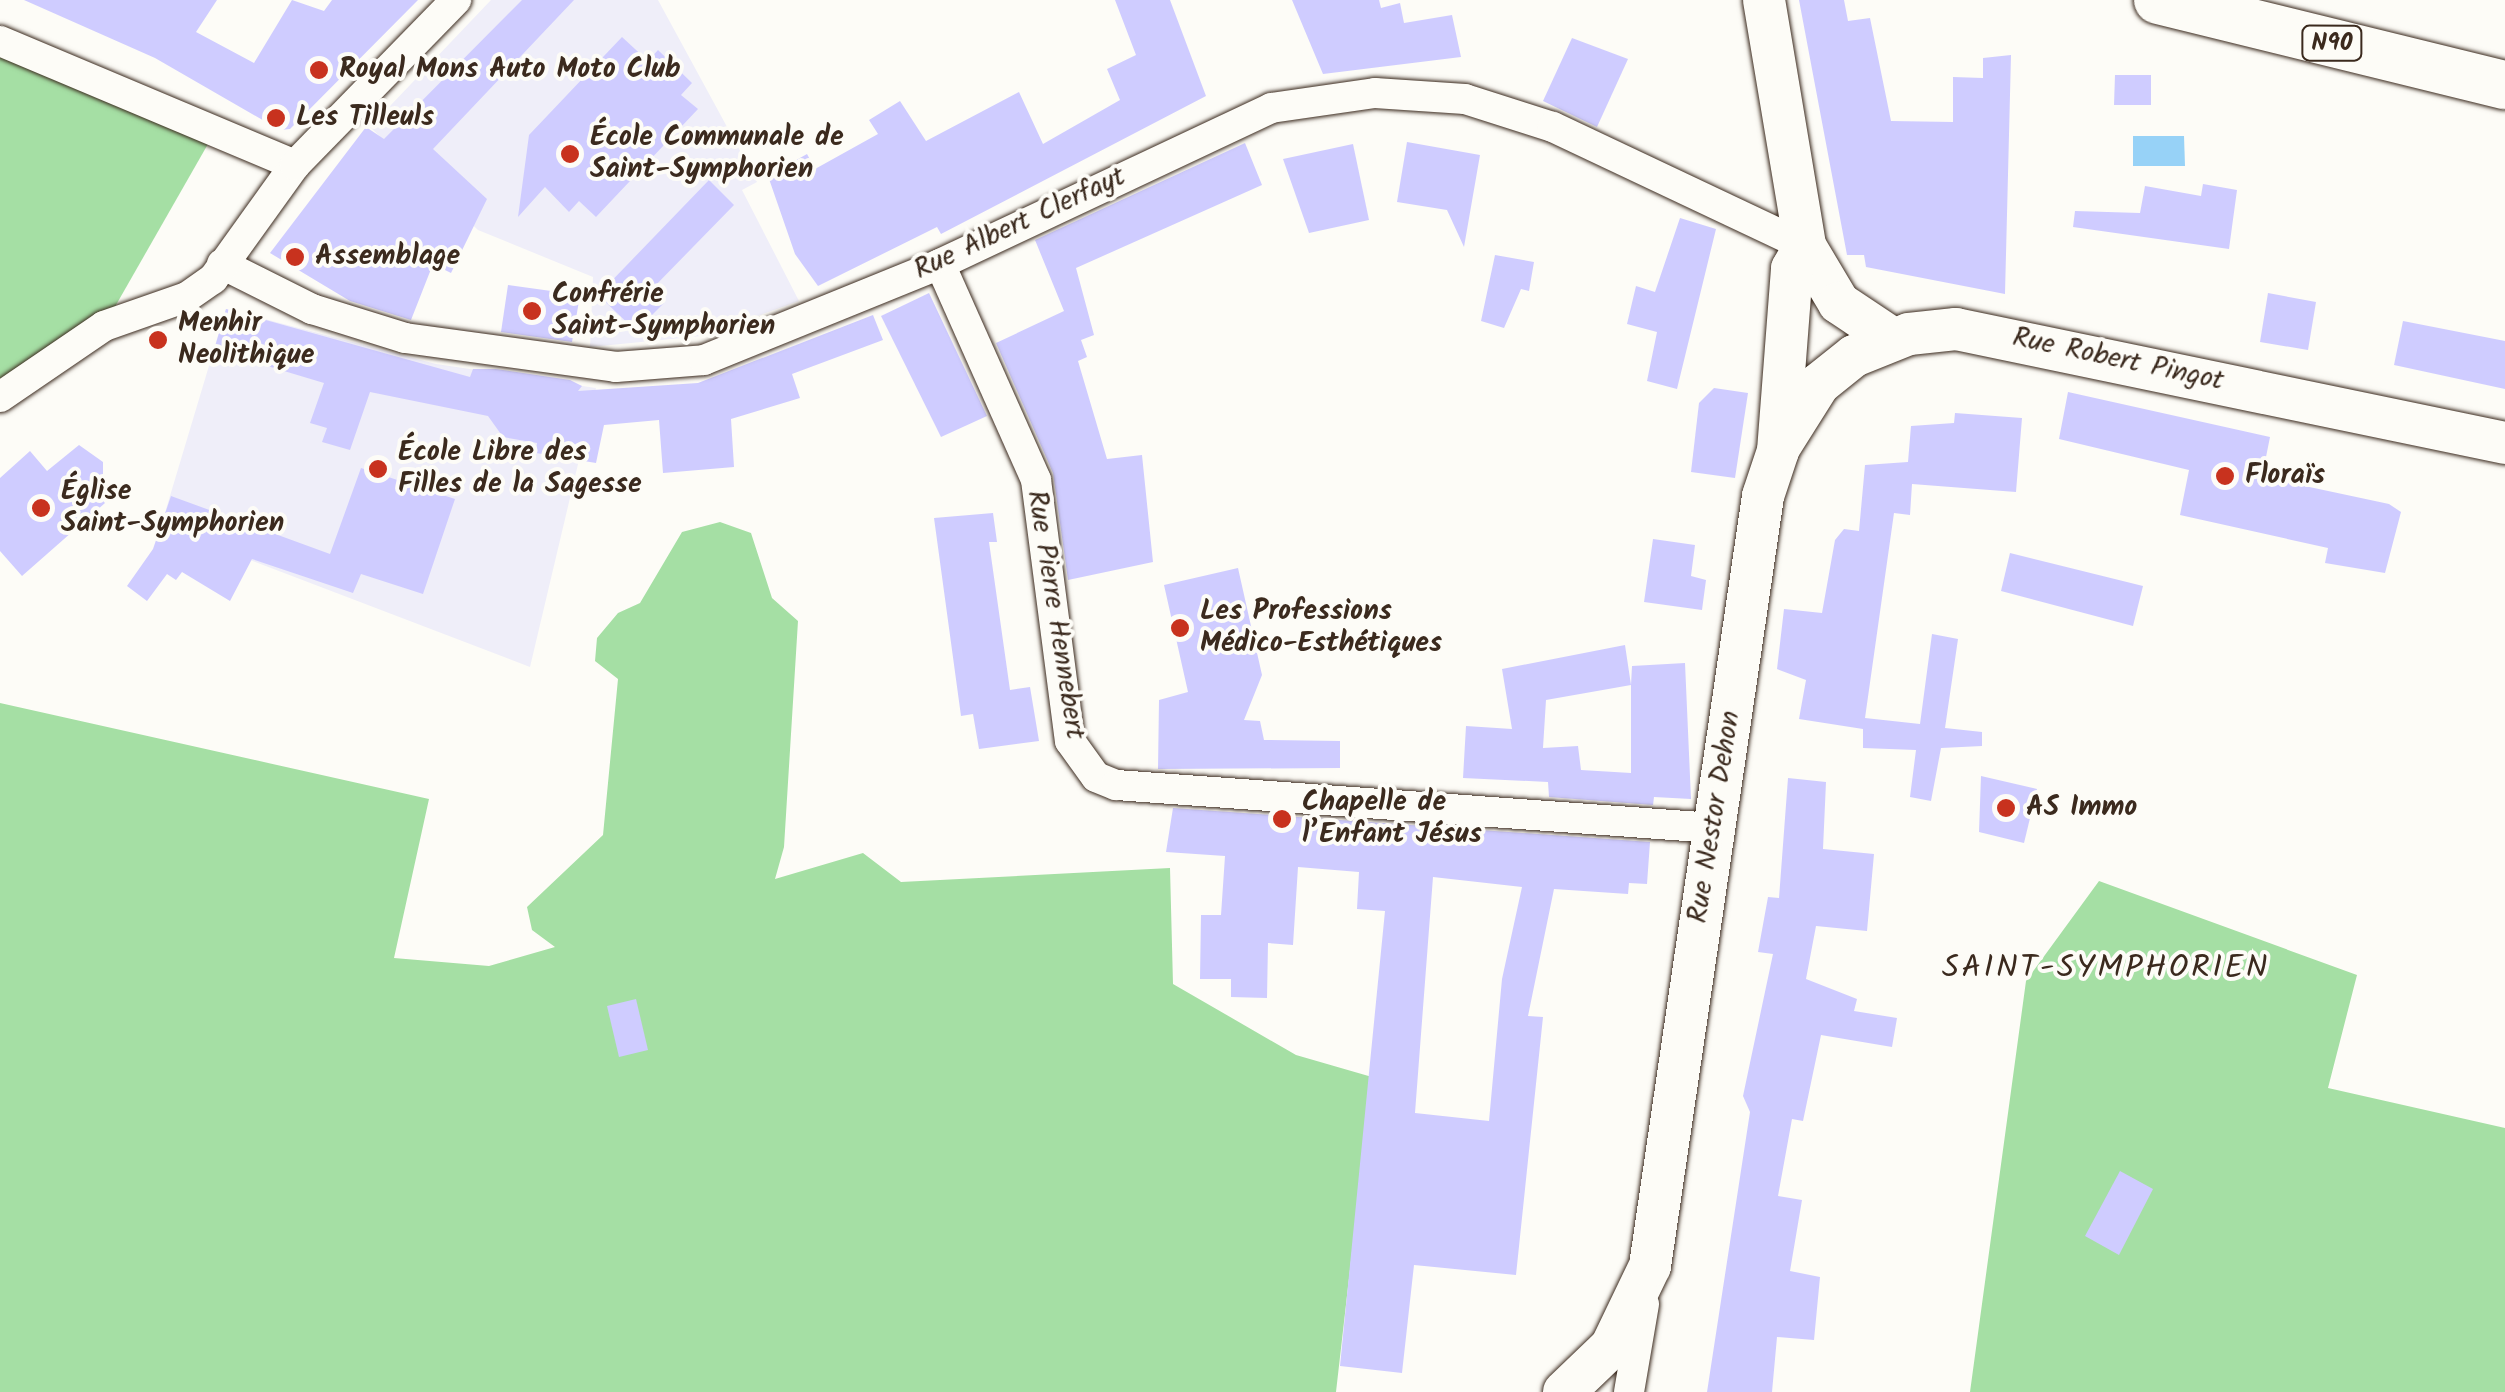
<!DOCTYPE html>
<html>
<head>
<meta charset="utf-8">
<style>
	body { margin:0 }
	#map { position:relative; width:2505px; height:1392px; overflow:hidden; background:#fdfcf7; font-family:Kalam,sans-serif }
	div>[style] { position:absolute }
	.built>* { inset:0; background:#efeef9 }
	.green>* { inset:0; background:#a5dfa4 }
	.water>* { inset:0; background:#97d2f7 }
	.building>* { inset:0; background:#cfccff }
	.roads { filter:drop-shadow(0 0 2px #3b2a1e) drop-shadow(0 0 2px #3b2a1e) }
	.street>* { height:30px; margin:-15px; padding:0 15px; transform-origin:15px; border-radius:15px; background:#fdfcf7 }
	.secondary>* { height:42px; margin:-21px; padding:0 21px; transform-origin:21px; border-radius:21px; background:#fdfcf7 }
	.primary>* { height:48px; margin:-24px; padding:0 24px; transform-origin:24px; border-radius:24px; background:#fdfcf7 }
	.dots>* { width:28px; height:28px; translate:-50% -50%; box-sizing:border-box; border:5px solid #fdfcf7; border-radius:50% }
	span { translate:-50% -50%; white-space:nowrap; text-align:center; line-height:1.15; -webkit-text-stroke:8px #fdfcf7; paint-order:stroke }
	.shield-label span { padding:2px 8px; background:#fdfcf7; border:2px solid; border-radius:8px; -webkit-text-stroke-width:0 }
	.shield-label { font-size:25px; color:#3b2a1e; font-weight:700 }
	.poi-label { font-size:28px; color:#3b2a1e; font-weight:700 }
	.left { translate:0 -50%; text-align:left }
	.street-label { font-size:28px; color:#3b2a1e }
	.quarter-label { font-size:32px; color:#3b2a1e; letter-spacing:2.5px }
</style>
</head>
<body>
<div id="map">
	<div class="built">
		<i style="clip-path:polygon(491px 0,658px 0,757px 182px,742px 190px,799px 301px,702px 336px,590px 347px,593px 277px,478px 230px,370px 127px)"></i>
		<i style="clip-path:polygon(226px 309px,436px 364px,596px 388px,530px 667px,161px 526px)"></i>
	</div>
	<div class="green">
		<i style="clip-path:polygon(0 41px,216px 130px,104px 326px,0 397px)"></i>
		<i style="clip-path:polygon(720px 522px,751px 533px,772px 598px,798px 621px,784px 847px,775px 879px,863px 853px,901px 882px,1170px 868px,1173px 984px,1296px 1055px,1372px 1077px,1336px 1392px,0 1392px,0 703px,429px 799px,394px 958px,489px 966px,555px 947px,532px 930px,527px 907px,603px 835px,618px 679px,595px 661px,597px 638px,618px 613px,640px 603px,682px 532px)"></i>
		<i style="clip-path:polygon(2099px 881px,2357px 975px,2328px 1088px,2505px 1128px,2505px 1392px,1970px 1392px,2026px 981px)"></i>
	</div>
	<div class="water">
		<i style="clip-path:polygon(2133px 136px,2184px 136px,2185px 166px,2133px 166px)"></i>
	</div>
	<div class="building">
		<i style="clip-path:polygon(24px 0,217px 0,196px 32px,254px 63px,292px 0,324px 11px,332px 0,418px 0,290px 129px,280px 130px,155px 58px)"></i>
		<i style="clip-path:polygon(522px 0,574px 0,433px 149px,487px 199px,451px 273px,433px 264px,411px 320px,350px 301px,270px 253px,366px 127px,384px 139px)"></i>
		<i style="clip-path:polygon(1115px 0,1170px 0,1206px 96px,941px 234px,937px 227px,818px 286px,795px 254px,768px 176px,807px 154px,815px 169px,878px 134px,869px 120px,900px 101px,926px 141px,1019px 92px,1043px 144px,1120px 100px,1107px 69px,1136px 55px)"></i>
		<i style="clip-path:polygon(1292px 0,1379px 0,1381px 8px,1400px 3px,1404px 23px,1452px 15px,1461px 57px,1323px 74px)"></i>
		<i style="clip-path:polygon(1799px 0,1844px 0,1848px 21px,1870px 18px,1891px 121px,1953px 122px,1953px 77px,1983px 78px,1983px 58px,2011px 55px,2005px 294px,1866px 267px,1864px 255px,1847px 255px)"></i>
		<i style="clip-path:polygon(622px 37px,648px 61px,658px 50px,692px 83px,681px 95px,698px 109px,596px 217px,579px 201px,569px 212px,545px 187px,518px 217px,529px 135px)"></i>
		<i style="clip-path:polygon(1572px 38px,1628px 59px,1597px 127px,1543px 101px)"></i>
		<i style="clip-path:polygon(2115px 75px,2151px 75px,2151px 105px,2114px 105px)"></i>
		<i style="clip-path:polygon(1407px 142px,1480px 155px,1464px 247px,1447px 210px,1397px 202px)"></i>
		<i style="clip-path:polygon(1245px 143px,1262px 185px,1076px 268px,1094px 335px,1081px 340px,1087px 357px,1078px 361px,1107px 459px,1142px 455px,1153px 562px,1068px 580px,1053px 473px,996px 343px,1064px 311px,1035px 240px)"></i>
		<i style="clip-path:polygon(1353px 144px,1369px 220px,1309px 233px,1283px 159px)"></i>
		<i style="clip-path:polygon(709px 180px,734px 205px,651px 290px,664px 303px,636px 331px,598px 295px)"></i>
		<i style="clip-path:polygon(2203px 184px,2237px 190px,2229px 249px,2073px 227px,2075px 211px,2140px 213px,2145px 186px,2201px 196px)"></i>
		<i style="clip-path:polygon(1680px 218px,1716px 229px,1677px 389px,1647px 381px,1657px 332px,1627px 324px,1636px 286px,1655px 292px)"></i>
		<i style="clip-path:polygon(1495px 255px,1534px 262px,1529px 291px,1521px 289px,1504px 328px,1481px 321px)"></i>
		<i style="clip-path:polygon(508px 285px,580px 295px,572px 342px,501px 332px)"></i>
		<i style="clip-path:polygon(929px 293px,987px 416px,941px 437px,881px 316px)"></i>
		<i style="clip-path:polygon(2268px 293px,2316px 302px,2308px 350px,2260px 342px)"></i>
		<i style="clip-path:polygon(226px 309px,470px 377px,473px 369px,496px 369px,570px 380px,582px 386px,578px 391px,698px 383px,873px 315px,883px 340px,792px 374px,800px 398px,731px 419px,734px 467px,663px 473px,659px 420px,604px 425px,596px 463px,536px 453px,537px 443px,503px 437px,488px 416px,370px 392px,350px 450px,322px 442px,327px 428px,310px 423px,324px 383px,214px 350px)"></i>
		<i style="clip-path:polygon(2403px 321px,2505px 341px,2505px 389px,2394px 365px)"></i>
		<i style="clip-path:polygon(1714px 388px,1748px 393px,1735px 478px,1691px 472px,1699px 403px)"></i>
		<i style="clip-path:polygon(2068px 392px,2270px 437px,2262px 477px,2389px 504px,2401px 512px,2385px 573px,2325px 563px,2328px 548px,2180px 515px,2189px 470px,2059px 439px)"></i>
		<i style="clip-path:polygon(1955px 413px,2022px 418px,2016px 492px,1912px 484px,1910px 515px,1894px 513px,1865px 718px,1920px 724px,1932px 634px,1958px 639px,1945px 728px,1982px 732px,1982px 746px,1941px 748px,1931px 801px,1910px 797px,1916px 750px,1863px 748px,1863px 729px,1799px 719px,1806px 680px,1777px 669px,1784px 609px,1822px 613px,1835px 540px,1844px 529px,1859px 531px,1865px 465px,1908px 462px,1911px 426px,1954px 423px)"></i>
		<i style="clip-path:polygon(79px 445px,103px 462px,103px 475px,89px 486px,105px 503px,22px 576px,0 551px,0 478px,30px 451px,47px 471px)"></i>
		<i style="clip-path:polygon(361px 468px,455px 499px,423px 594px,361px 574px,353px 593px,252px 559px,230px 601px,182px 572px,176px 580px,167px 574px,147px 601px,127px 586px,153px 549px,171px 496px,330px 554px)"></i>
		<i style="clip-path:polygon(993px 513px,997px 542px,989px 542px,1010px 690px,1030px 687px,1039px 741px,979px 749px,973px 714px,961px 716px,934px 518px)"></i>
		<i style="clip-path:polygon(1653px 539px,1695px 545px,1691px 576px,1706px 580px,1702px 610px,1644px 602px)"></i>
		<i style="clip-path:polygon(2010px 553px,2143px 586px,2133px 626px,2001px 591px)"></i>
		<i style="clip-path:polygon(1238px 568px,1262px 675px,1244px 720px,1260px 721px,1264px 740px,1340px 741px,1340px 768px,1158px 769px,1159px 700px,1188px 692px,1164px 585px)"></i>
		<i style="clip-path:polygon(evenodd,1625px 645px,1631px 685px,1632px 666px,1685px 663px,1691px 799px,1654px 797px,1653px 805px,1549px 797px,1548px 782px,1463px 778px,1466px 726px,1512px 729px,1502px 669px,1625px 645px,1631px 685px,1631px 773px,1581px 770px,1578px 746px,1543px 748px,1546px 700px,1631px 685px)"></i>
		<i style="clip-path:polygon(1981px 776px,2037px 789px,2024px 843px,1979px 832px)"></i>
		<i style="clip-path:polygon(1788px 778px,1826px 782px,1823px 849px,1874px 854px,1867px 931px,1816px 926px,1806px 979px,1857px 999px,1854px 1011px,1897px 1018px,1892px 1047px,1821px 1035px,1803px 1121px,1792px 1119px,1778px 1196px,1802px 1200px,1790px 1271px,1820px 1277px,1814px 1340px,1777px 1337px,1772px 1392px,1707px 1392px,1750px 1112px,1743px 1096px,1773px 954px,1758px 952px,1768px 897px,1779px 898px)"></i>
		<i style="clip-path:polygon(evenodd,1173px 808px,1650px 842px,1647px 884px,1629px 883px,1628px 894px,1554px 889px,1528px 1016px,1543px 1017px,1516px 1275px,1414px 1265px,1402px 1373px,1340px 1366px,1385px 911px,1357px 909px,1359px 872px,1298px 867px,1293px 945px,1268px 943px,1267px 998px,1231px 997px,1231px 979px,1200px 979px,1201px 915px,1221px 915px,1225px 856px,1166px 852px,1173px 808px,1433px 877px,1522px 887px,1502px 979px,1489px 1121px,1415px 1113px,1433px 877px)"></i>
		<i style="clip-path:polygon(636px 999px,648px 1050px,619px 1057px,607px 1006px)"></i>
		<i style="clip-path:polygon(2120px 1171px,2153px 1189px,2119px 1255px,2085px 1236px)"></i>
	</div>
	<div class="roads">
		<div class="street">
			<i style="left:0;top:41px;width:320px;rotate:22.8deg"></i>
			<i style="left:222px;top:264px;width:101px;rotate:26.6deg"></i>
			<i style="left:312px;top:309px;width:97px;rotate:17.3deg"></i>
			<i style="left:405px;top:338px;width:213px;rotate:7.8deg"></i>
			<i style="left:616px;top:367px;width:88px;rotate:-4.5deg"></i>
			<i style="left:704px;top:360px;width:255px;rotate:-22.1deg"></i>
			<i style="left:940px;top:264px;width:366px;rotate:-25.2deg"></i>
			<i style="left:1271px;top:108px;width:105px;rotate:-8.2deg"></i>
			<i style="left:1375px;top:93px;width:90px;rotate:3.8deg"></i>
			<i style="left:1465px;top:99px;width:92px;rotate:17.7deg"></i>
			<i style="left:1553px;top:127px;width:279px;rotate:25.3deg"></i>
			<i style="left:940px;top:264px;width:236px;rotate:66deg"></i>
			<i style="left:1036px;top:480px;width:263px;rotate:82.6deg"></i>
			<i style="left:1070px;top:741px;width:44px;rotate:54.2deg"></i>
			<i style="left:1096px;top:777px;width:22px;rotate:22deg"></i>
			<i style="left:1116px;top:785px;width:600px;rotate:4.11deg"></i>
			<i style="left:0;top:397px;width:126px;rotate:-34.3deg"></i>
			<i style="left:104px;top:326px;width:88px;rotate:-19.3deg"></i>
			<i style="left:187px;top:297px;width:32px;rotate:-35deg"></i>
			<i style="left:213px;top:279px;width:140px;rotate:-54.3deg"></i>
			<i style="left:295px;top:165px;width:231px;rotate:-45.7deg"></i>
			<i style="left:1629px;top:1392px;width:89px;rotate:-80.3deg"></i>
		</div>
		<div class="secondary">
			<i style="left:1764px;top:0;width:249px;rotate:80.5deg"></i>
			<i style="left:1805px;top:246px;width:66px;rotate:59.2deg"></i>
			<i style="left:1839px;top:303px;width:65px;rotate:33.7deg"></i>
			<i style="left:1780px;top:446px;width:73px;rotate:-57.8deg"></i>
			<i style="left:1819px;top:384px;width:45px;rotate:-38.7deg"></i>
			<i style="left:1854px;top:356px;width:59px;rotate:-21.8deg"></i>
			<i style="left:1909px;top:334px;width:47px;rotate:-6.1deg"></i>
			<i style="left:1956px;top:329px;width:561px;rotate:11.73deg"></i>
			<i style="left:1564px;top:1392px;width:65px;rotate:-43.8deg"></i>
			<i style="left:1611px;top:1347px;width:90px;rotate:-64.3deg"></i>
			<i style="left:1650px;top:1266px;width:778px;rotate:-81.65deg"></i>
			<i style="left:1763px;top:496px;width:47px;rotate:-71.6deg"></i>
			<i style="left:1778px;top:451px;width:183px;rotate:-85.6deg"></i>
			<i style="left:1792px;top:269px;width:26px;rotate:-61deg"></i>
		</div>
		<div class="primary">
			<i style="left:2158px;top:0;width:357px;rotate:13.8deg"></i>
		</div>
	</div>
	<div class="dots">
		<i style="left:319px;top:70px;background:#c8321e"></i>
		<i style="left:276px;top:118px;background:#c8321e"></i>
		<i style="left:570px;top:154px;background:#c8321e"></i>
		<i style="left:295px;top:257px;background:#c8321e"></i>
		<i style="left:532px;top:311px;background:#c8321e"></i>
		<i style="left:158px;top:340px;background:#c8321e"></i>
		<i style="left:378px;top:469px;background:#c8321e"></i>
		<i style="left:2225px;top:476px;background:#c8321e"></i>
		<i style="left:41px;top:508px;background:#c8321e"></i>
		<i style="left:1180px;top:628px;background:#c8321e"></i>
		<i style="left:2006px;top:808px;background:#c8321e"></i>
		<i style="left:1282px;top:819px;background:#c8321e"></i>
	</div>
	<div class="shield-label">
		<span style="left:2332px;top:43px">N90</span>
	</div>
	<div class="poi-label">
		<span class="left" style="left:339px;top:70px">Royal Mons Auto Moto Club</span>
		<span class="left" style="left:296px;top:118px">Les Tilleuls</span>
		<span class="left" style="left:590px;top:154px">École Communale de<br>Saint-Symphorien</span>
		<span class="left" style="left:315px;top:257px">Assemblage</span>
		<span class="left" style="left:552px;top:311px">Confrérie<br>Saint-Symphorien</span>
		<span class="left" style="left:178px;top:340px">Menhir<br>Neolithique</span>
		<span class="left" style="left:398px;top:469px">École Libre des<br>Filles de la Sagesse</span>
		<span class="left" style="left:2245px;top:476px">Floraïs</span>
		<span class="left" style="left:61px;top:508px">Église<br>Saint-Symphorien</span>
		<span class="left" style="left:1200px;top:628px">Les Professions<br>Médico-Esthétiques</span>
		<span class="left" style="left:1302px;top:819px">Chapelle de<br>l’Enfant Jésus</span>
		<span class="left" style="left:2026px;top:808px">AS Immo</span>
	</div>
	<div class="street-label">
		<span style="left:1020px;top:224px;rotate:-25deg">Rue Albert Clerfayt</span>
		<span style="left:2118px;top:360px;rotate:12deg">Rue Robert Pingot</span>
		<span style="left:1055px;top:615px;rotate:81deg">Rue Pierre Hennebert</span>
		<span style="left:1715px;top:817px;rotate:-81deg">Rue Nestor Dehon</span>
	</div>
	<div class="quarter-label">
		<span style="left:2106px;top:969px">SAINT-SYMPHORIEN</span>
	</div>
</div>
</body>
</html>
